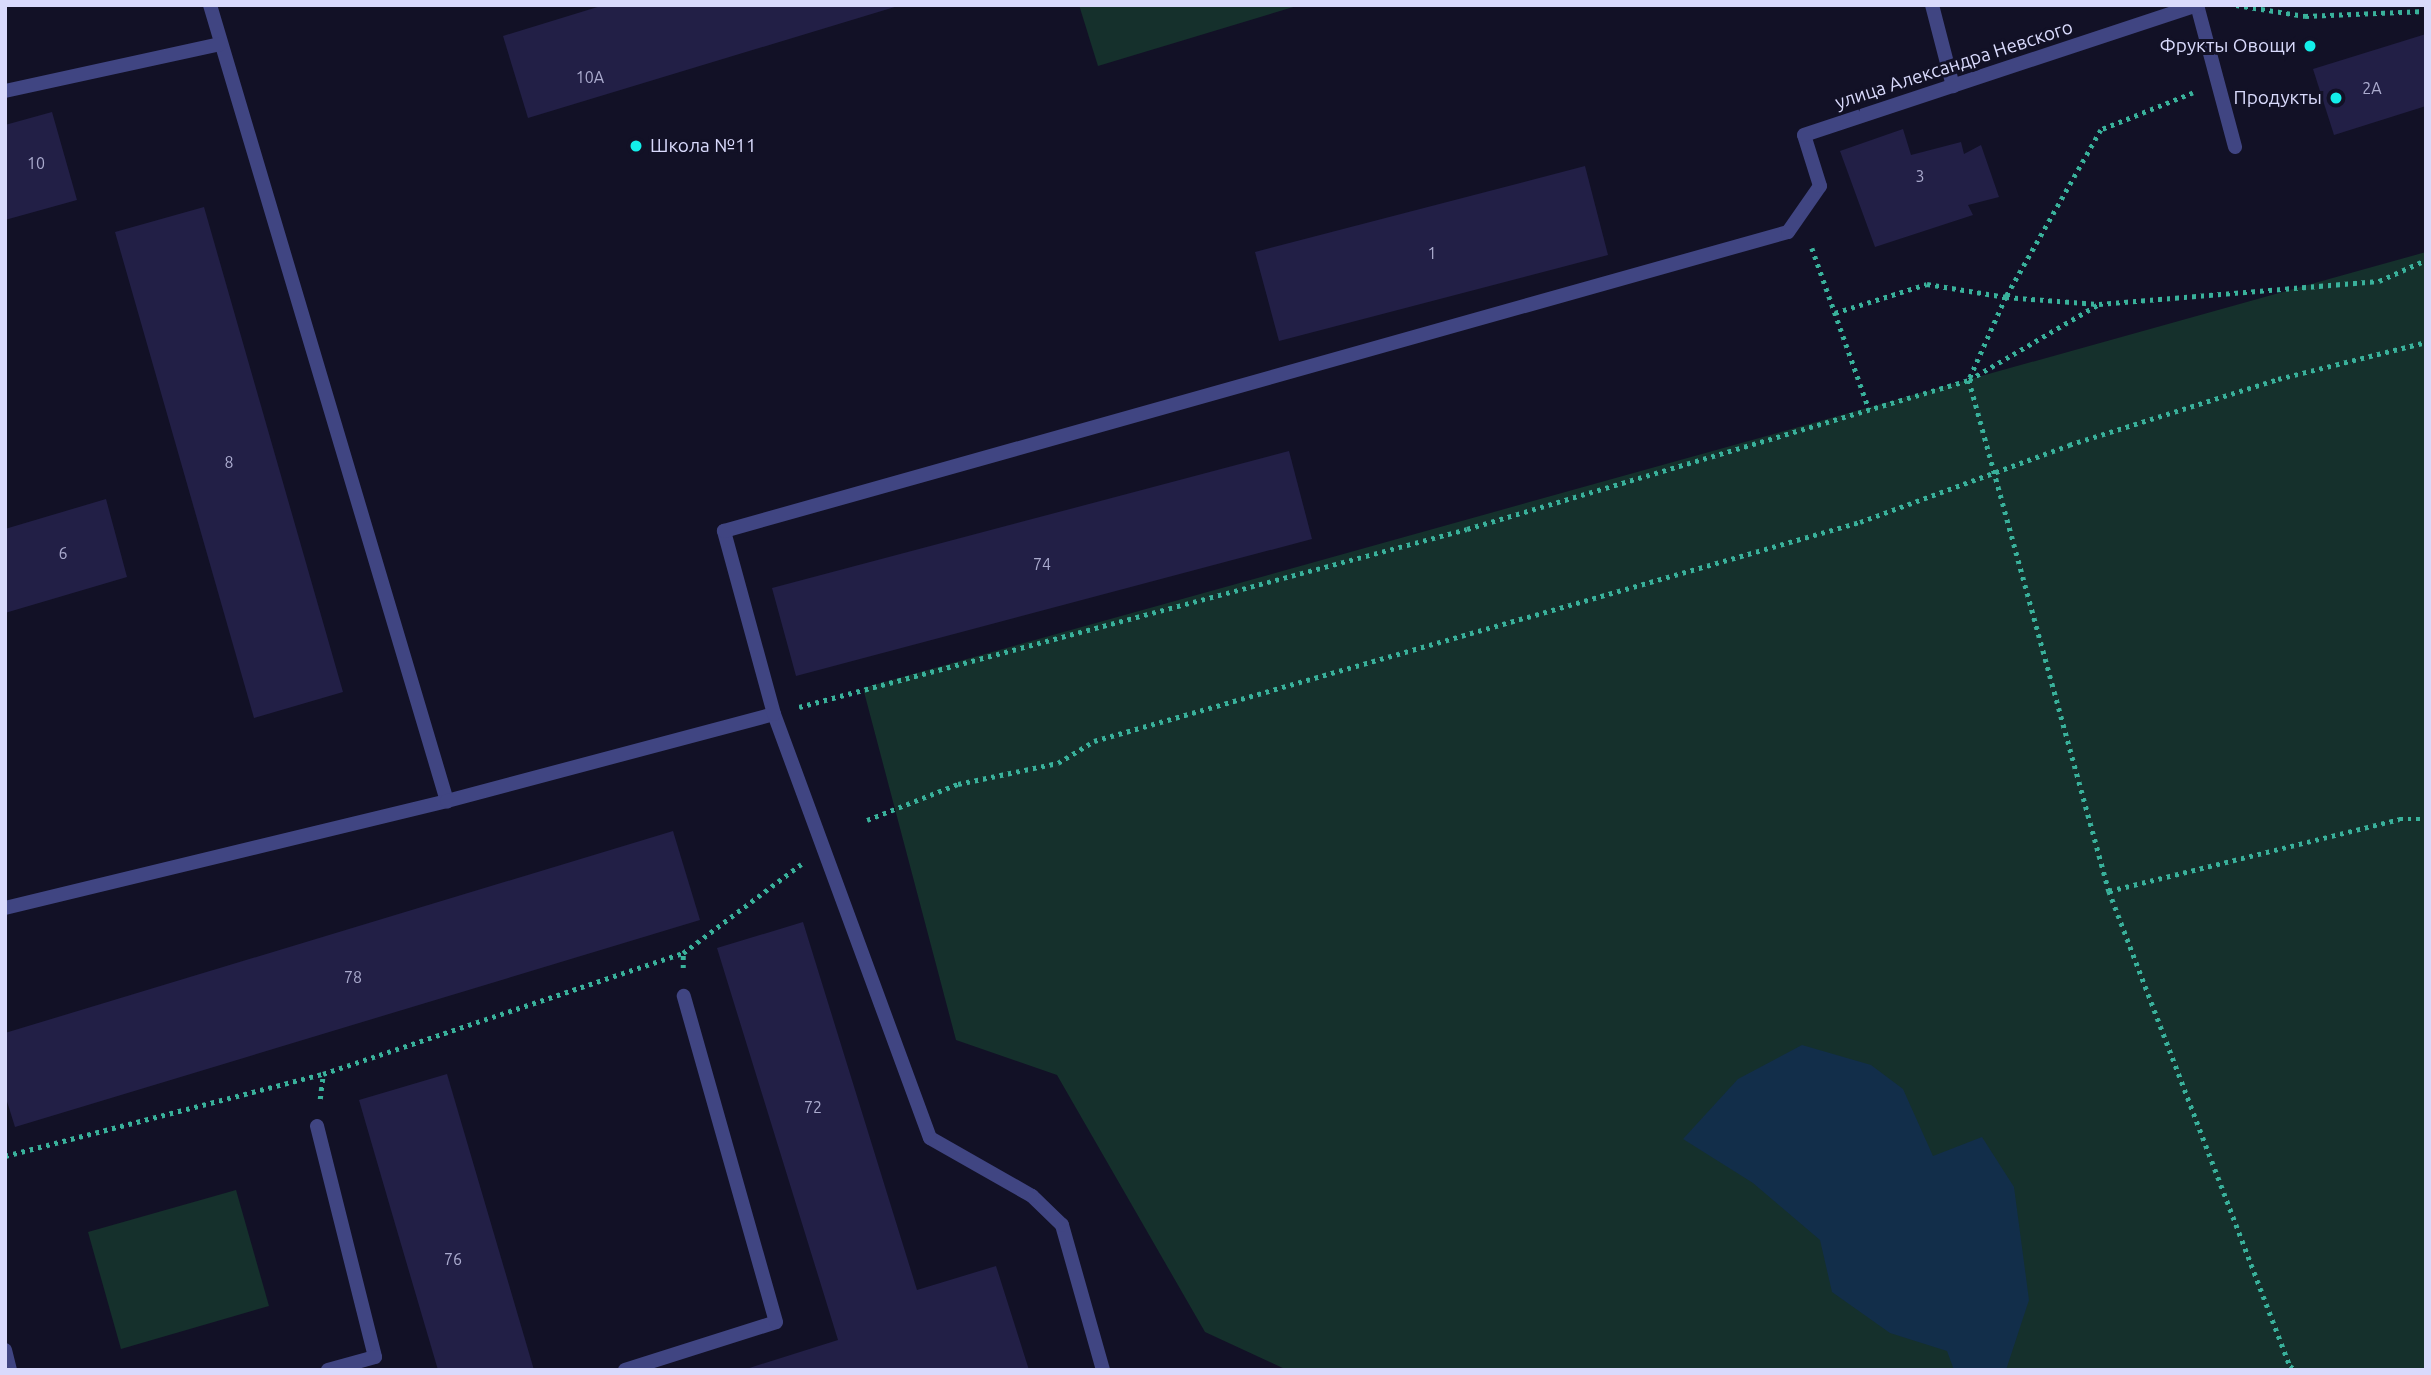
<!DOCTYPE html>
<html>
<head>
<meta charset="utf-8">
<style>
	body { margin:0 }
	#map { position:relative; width:2431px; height:1375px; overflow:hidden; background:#121126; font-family:Ubuntu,sans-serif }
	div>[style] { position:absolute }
	.green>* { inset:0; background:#15302c }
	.water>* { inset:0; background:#122e4a }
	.building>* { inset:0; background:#221f46 }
	.path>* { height:4.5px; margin-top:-2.25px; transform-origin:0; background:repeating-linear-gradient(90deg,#39b19b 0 3.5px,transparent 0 8.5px) }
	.lane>* { height:14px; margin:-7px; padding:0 7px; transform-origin:7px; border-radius:7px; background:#404582 }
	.street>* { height:14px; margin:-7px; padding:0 7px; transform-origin:7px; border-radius:7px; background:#404582 }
	.dots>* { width:19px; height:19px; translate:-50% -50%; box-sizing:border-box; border:4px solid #121126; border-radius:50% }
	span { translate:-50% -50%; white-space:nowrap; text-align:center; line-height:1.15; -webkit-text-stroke:6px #121126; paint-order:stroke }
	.number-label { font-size:16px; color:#ababce }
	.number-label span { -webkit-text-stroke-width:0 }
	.poi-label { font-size:19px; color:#d9dafc }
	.right { translate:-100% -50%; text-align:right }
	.left { translate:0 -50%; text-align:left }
	.street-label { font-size:19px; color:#d9dafc }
	.frame { position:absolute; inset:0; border:7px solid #d9dafc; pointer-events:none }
</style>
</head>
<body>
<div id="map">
	<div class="green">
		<i style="clip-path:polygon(1079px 5px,1300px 5px,1098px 66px)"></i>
		<i style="clip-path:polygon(2426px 252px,2426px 1370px,1287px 1370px,1205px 1332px,1057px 1075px,956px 1040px,863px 688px)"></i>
		<i style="clip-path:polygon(236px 1190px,269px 1306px,121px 1349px,88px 1232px)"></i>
	</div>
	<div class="water">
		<i style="clip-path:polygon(1802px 1045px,1871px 1065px,1903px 1089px,1933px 1156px,1982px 1137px,2014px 1187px,2029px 1300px,2006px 1370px,1954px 1370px,1947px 1351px,1890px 1333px,1832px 1292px,1820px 1240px,1753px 1183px,1683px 1139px,1738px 1079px)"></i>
	</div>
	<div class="building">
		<i style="clip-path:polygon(604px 5px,898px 5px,898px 6px,528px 118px,503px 36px)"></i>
		<i style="clip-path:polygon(2426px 34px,2426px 106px,2334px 135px,2313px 69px)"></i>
		<i style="clip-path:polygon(52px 112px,77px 200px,5px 220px,5px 125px)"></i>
		<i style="clip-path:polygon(1903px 129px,1911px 155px,1961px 142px,1964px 154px,1981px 145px,1999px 197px,1968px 205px,1973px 215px,1875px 247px,1840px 151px)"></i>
		<i style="clip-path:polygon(1585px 166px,1608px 255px,1279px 341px,1255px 252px)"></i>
		<i style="clip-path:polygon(204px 207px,343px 692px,254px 718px,115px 232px)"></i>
		<i style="clip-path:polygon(1289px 451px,1312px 539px,796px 676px,772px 588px)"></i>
		<i style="clip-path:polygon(106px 499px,127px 577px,5px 613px,5px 529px)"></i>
		<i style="clip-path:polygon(673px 831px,700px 920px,15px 1127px,5px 1095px,5px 1033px)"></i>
		<i style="clip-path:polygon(803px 922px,917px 1290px,996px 1266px,1029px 1370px,743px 1370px,838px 1340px,717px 948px)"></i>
		<i style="clip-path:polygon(447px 1074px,534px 1370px,438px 1370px,391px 1210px,359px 1100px)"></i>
	</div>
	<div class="path">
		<i style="left:2236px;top:5px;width:70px;rotate:9.1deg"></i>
		<i style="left:2305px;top:16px;width:121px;rotate:-2.4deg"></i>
		<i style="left:2193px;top:93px;width:99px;rotate:158.1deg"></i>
		<i style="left:2101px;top:130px;width:192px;rotate:119.6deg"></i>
		<i style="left:2006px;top:297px;width:91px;rotate:114deg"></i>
		<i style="left:1969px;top:380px;width:530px;rotate:74.68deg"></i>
		<i style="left:2109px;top:891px;width:508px;rotate:69.14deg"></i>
		<i style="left:2290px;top:1366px;width:7px;rotate:34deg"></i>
		<i style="left:1812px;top:248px;width:171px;rotate:70.5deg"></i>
		<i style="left:1835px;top:313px;width:96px;rotate:-17.5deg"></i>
		<i style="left:1927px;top:284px;width:80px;rotate:9.3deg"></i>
		<i style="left:2006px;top:297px;width:92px;rotate:4.4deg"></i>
		<i style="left:799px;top:707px;width:691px;rotate:-14.92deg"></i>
		<i style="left:1467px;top:529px;width:524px;rotate:-16.53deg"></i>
		<i style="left:1969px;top:380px;width:151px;rotate:-30.3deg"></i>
		<i style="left:2099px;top:304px;width:281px;rotate:-4.7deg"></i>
		<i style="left:2379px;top:281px;width:51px;rotate:-24.1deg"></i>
		<i style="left:867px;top:820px;width:98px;rotate:-21.6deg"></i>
		<i style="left:958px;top:784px;width:102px;rotate:-11.9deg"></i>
		<i style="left:1058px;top:763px;width:42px;rotate:-31.4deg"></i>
		<i style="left:1094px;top:741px;width:797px;rotate:-15.96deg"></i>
		<i style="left:1860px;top:522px;width:223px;rotate:-20.2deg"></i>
		<i style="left:2069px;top:445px;width:219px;rotate:-17.5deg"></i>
		<i style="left:2278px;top:379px;width:153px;rotate:-14deg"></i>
		<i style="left:2109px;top:891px;width:299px;rotate:-13.9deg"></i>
		<i style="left:2399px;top:819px;width:27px"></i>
		<i style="left:683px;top:968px;width:15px;rotate:-90deg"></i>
		<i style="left:683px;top:953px;width:148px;rotate:-37deg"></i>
		<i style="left:320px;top:1099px;width:25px;rotate:-83deg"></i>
		<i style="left:323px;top:1074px;width:380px;rotate:-18.6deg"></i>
		<i style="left:5px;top:1156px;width:328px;rotate:-14.5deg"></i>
	</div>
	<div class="lane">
		<i style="left:210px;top:5px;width:831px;rotate:73.42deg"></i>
		<i style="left:1932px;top:5px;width:84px;rotate:75.5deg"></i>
		<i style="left:2197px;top:5px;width:147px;rotate:75deg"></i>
		<i style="left:5px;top:91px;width:221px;rotate:-12.3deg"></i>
		<i style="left:5px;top:908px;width:455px;rotate:-13.6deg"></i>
		<i style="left:447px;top:801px;width:338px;rotate:-14.9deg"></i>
		<i style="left:317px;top:1126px;width:238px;rotate:75.9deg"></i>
		<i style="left:375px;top:1357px;width:49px;rotate:164.5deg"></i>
		<i style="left:5px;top:1350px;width:21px;rotate:76deg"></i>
		<i style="left:625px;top:1370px;width:158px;rotate:-17.6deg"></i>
		<i style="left:776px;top:1322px;width:339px;rotate:-105.8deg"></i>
		<i style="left:1103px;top:1370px;width:151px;rotate:-105.8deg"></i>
		<i style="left:1062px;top:1225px;width:42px;rotate:-136deg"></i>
		<i style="left:1032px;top:1196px;width:117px;rotate:-150.4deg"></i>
		<i style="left:930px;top:1138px;width:452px;rotate:-110.2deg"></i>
		<i style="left:774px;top:714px;width:190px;rotate:-105.3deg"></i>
		<i style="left:724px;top:531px;width:1105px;rotate:-15.7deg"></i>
		<i style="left:1788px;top:232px;width:56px;rotate:-55.2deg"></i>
		<i style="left:1820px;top:186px;width:53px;rotate:-107.4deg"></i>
	</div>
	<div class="street">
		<i style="left:1804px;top:135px;width:414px;rotate:-18.3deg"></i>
	</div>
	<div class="dots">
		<i style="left:2310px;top:46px;background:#13efea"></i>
		<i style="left:2336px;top:98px;background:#13efea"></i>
		<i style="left:636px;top:146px;background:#13efea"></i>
	</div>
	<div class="number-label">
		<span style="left:590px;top:77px">10А</span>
		<span style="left:2372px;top:88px">2А</span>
		<span style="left:36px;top:163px">10</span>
		<span style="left:1920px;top:176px">3</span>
		<span style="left:1432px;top:253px">1</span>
		<span style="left:229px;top:462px">8</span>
		<span style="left:63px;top:553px">6</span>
		<span style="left:1042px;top:564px">74</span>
		<span style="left:353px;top:977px">78</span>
		<span style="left:813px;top:1107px">72</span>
		<span style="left:453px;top:1259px">76</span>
	</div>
	<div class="poi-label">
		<span class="right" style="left:2296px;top:46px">Фрукты Овощи</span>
		<span class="right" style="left:2322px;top:98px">Продукты</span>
		<span class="left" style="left:650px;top:146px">Школа №11</span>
	</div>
	<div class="street-label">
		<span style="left:1954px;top:65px;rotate:-18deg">улица Александра Невского</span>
	</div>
	<div class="frame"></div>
</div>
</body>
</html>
